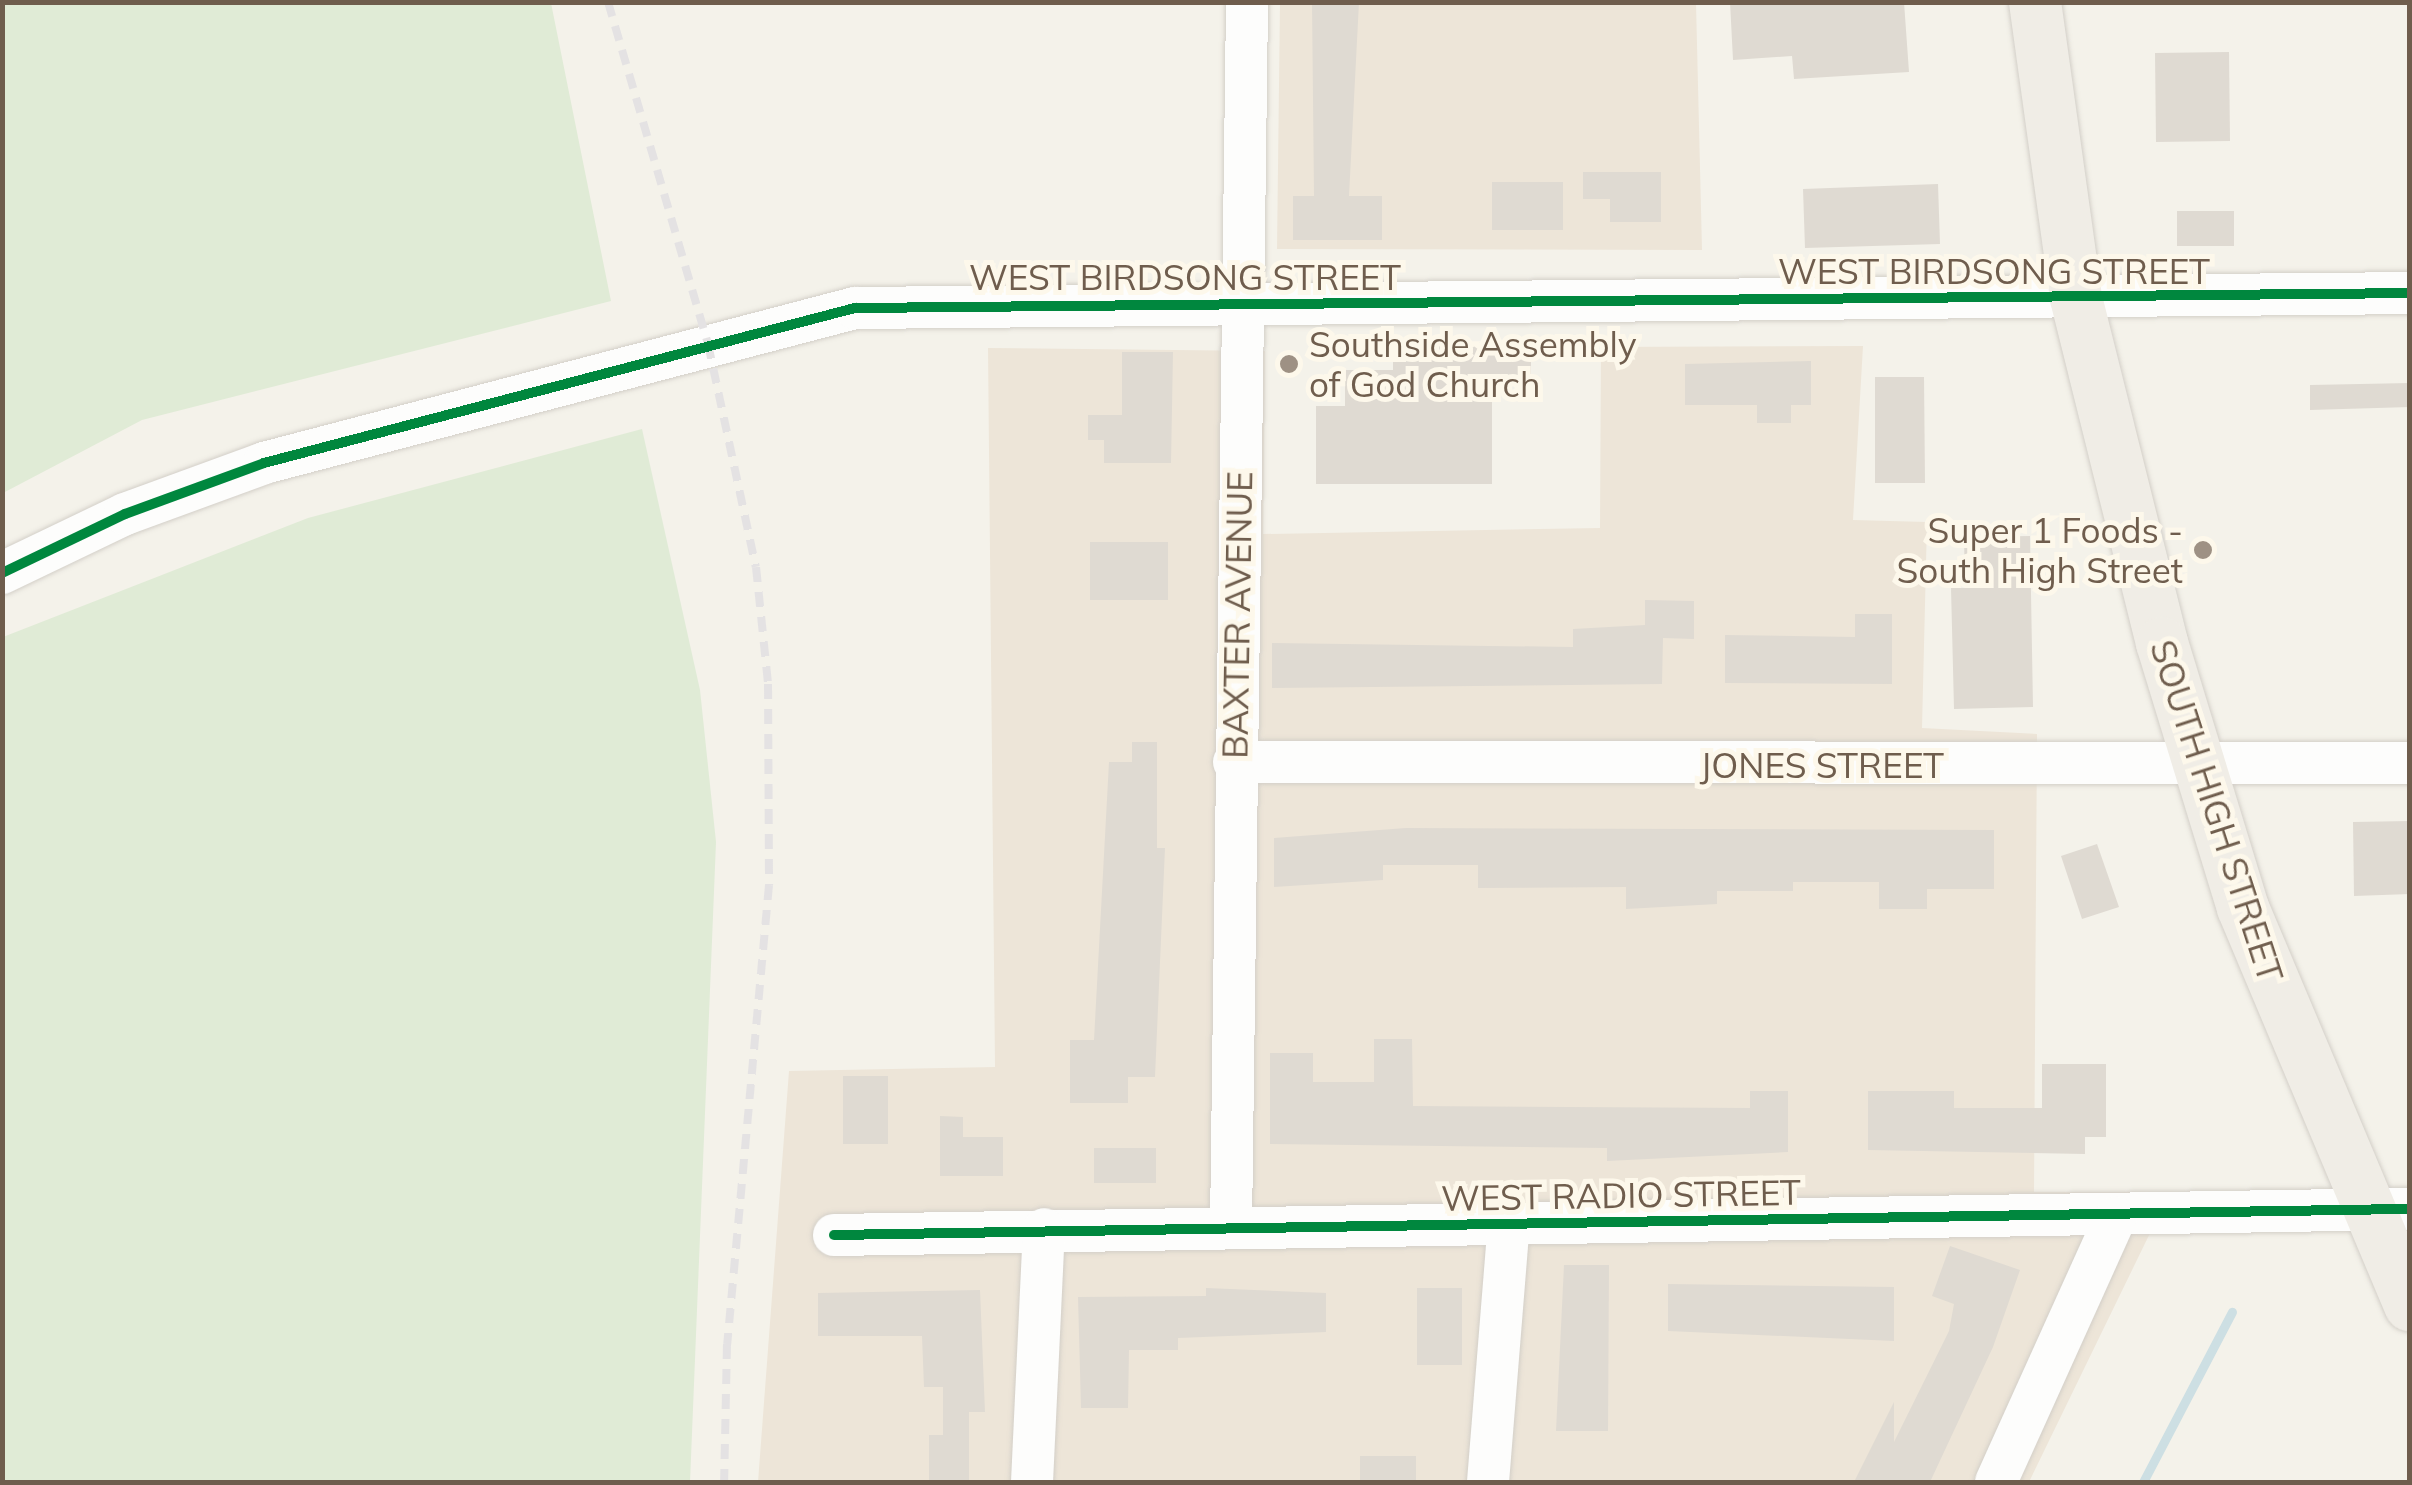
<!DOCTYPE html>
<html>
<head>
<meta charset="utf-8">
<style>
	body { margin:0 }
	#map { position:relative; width:2412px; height:1485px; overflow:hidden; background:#f4f2ea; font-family:Mulish,sans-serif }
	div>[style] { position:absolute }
	.residential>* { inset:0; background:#ede5d8 }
	.green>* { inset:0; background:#e0ebd6 }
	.stream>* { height:9px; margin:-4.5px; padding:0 4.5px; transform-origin:4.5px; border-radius:4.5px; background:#cddfe3 }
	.building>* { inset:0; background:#dfdad2 }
	.roads { filter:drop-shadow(0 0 2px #d3cfc8) drop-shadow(0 0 2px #d3cfc8) }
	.minor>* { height:42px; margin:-21px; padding:0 21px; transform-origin:21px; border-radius:21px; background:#fdfdfc }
	.major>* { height:52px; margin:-26px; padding:0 26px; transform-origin:26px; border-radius:26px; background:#f0ede6 }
	.rail>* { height:8px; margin-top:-4px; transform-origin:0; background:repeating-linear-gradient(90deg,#e4e2e3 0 15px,transparent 0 25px) }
	.cycleway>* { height:10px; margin:-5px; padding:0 5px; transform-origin:5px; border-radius:5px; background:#00873e }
	.dots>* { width:28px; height:28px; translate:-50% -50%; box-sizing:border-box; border:5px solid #fdf8eb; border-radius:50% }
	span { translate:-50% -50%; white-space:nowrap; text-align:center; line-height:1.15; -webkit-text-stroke:10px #fdf8eb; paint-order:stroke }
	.street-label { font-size:35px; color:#6f5d4d }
	.poi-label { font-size:35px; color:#6f5d4d }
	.left { translate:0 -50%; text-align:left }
	.right { translate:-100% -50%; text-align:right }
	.frame { position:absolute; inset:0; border:5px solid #6f5d4d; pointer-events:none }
</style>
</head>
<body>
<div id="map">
	<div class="residential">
		<i style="clip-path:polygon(1280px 3px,1696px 3px,1702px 250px,1277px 249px)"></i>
		<i style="clip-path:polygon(1863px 346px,1853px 520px,1927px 522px,1922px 728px,2037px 734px,2034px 1192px,2170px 1192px,2029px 1482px,758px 1482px,789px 1071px,995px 1067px,988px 348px,1265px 351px,1263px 534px,1600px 528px,1601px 347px)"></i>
	</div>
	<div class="green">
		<i style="clip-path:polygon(3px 2px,551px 3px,611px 301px,142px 420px,3px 493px)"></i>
		<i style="clip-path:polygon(642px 429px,700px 690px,716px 842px,690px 1482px,3px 1482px,3px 637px,308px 518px)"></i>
	</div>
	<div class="stream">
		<i style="left:2143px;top:1482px;width:192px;rotate:-62.4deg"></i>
	</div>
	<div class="building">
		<i style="clip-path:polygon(1312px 2px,1359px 2px,1349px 196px,1382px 196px,1382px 240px,1293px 240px,1293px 196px,1314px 196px)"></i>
		<i style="clip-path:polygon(1730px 2px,1904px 2px,1909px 72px,1794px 79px,1792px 56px,1733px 60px)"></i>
		<i style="clip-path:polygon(2229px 52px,2230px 141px,2156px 142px,2155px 53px)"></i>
		<i style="clip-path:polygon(1583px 172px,1661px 172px,1661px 222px,1610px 222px,1610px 199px,1583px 199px)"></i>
		<i style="clip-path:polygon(1492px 182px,1563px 182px,1563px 230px,1492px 230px)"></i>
		<i style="clip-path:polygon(1938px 184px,1940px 244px,1805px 248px,1803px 189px)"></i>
		<i style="clip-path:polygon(2177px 211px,2234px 211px,2234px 246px,2177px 246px)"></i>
		<i style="clip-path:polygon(1393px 345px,1531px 345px,1531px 376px,1492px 376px,1492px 484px,1316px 484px,1316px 406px,1345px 406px,1345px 370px,1393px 370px)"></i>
		<i style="clip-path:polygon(1122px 352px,1173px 352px,1171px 463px,1104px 463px,1104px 440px,1088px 440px,1088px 415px,1122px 415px)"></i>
		<i style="clip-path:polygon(1811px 361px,1811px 405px,1791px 405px,1791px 423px,1757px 423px,1757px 405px,1685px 405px,1685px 364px)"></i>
		<i style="clip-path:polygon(1875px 377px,1924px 377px,1925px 483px,1875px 483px)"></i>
		<i style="clip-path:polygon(2410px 383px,2410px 407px,2310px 410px,2310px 385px)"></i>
		<i style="clip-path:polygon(2030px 536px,2033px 707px,1954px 709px,1951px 588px,1965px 588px,1964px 537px)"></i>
		<i style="clip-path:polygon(1090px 542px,1168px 542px,1168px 600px,1090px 600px)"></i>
		<i style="clip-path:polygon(1645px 600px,1694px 601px,1694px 639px,1663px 638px,1662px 684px,1272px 688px,1272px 643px,1573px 647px,1573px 629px,1645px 625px)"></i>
		<i style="clip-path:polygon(1855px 614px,1892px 614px,1892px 684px,1725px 683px,1725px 635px,1855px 637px)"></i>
		<i style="clip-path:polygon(1132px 742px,1157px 742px,1157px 848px,1165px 848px,1155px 1077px,1128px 1077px,1128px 1103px,1070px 1103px,1070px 1040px,1094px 1040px,1109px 762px,1132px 762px)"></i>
		<i style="clip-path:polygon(2410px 821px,2410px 894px,2354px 896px,2353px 822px)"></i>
		<i style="clip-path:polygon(1406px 828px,1994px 830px,1994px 889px,1927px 889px,1927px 909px,1879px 909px,1879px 882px,1793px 882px,1793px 891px,1717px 891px,1717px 904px,1626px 909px,1626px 887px,1478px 888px,1478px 865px,1383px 865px,1383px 880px,1274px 887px,1274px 838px)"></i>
		<i style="clip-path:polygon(2097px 844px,2119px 907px,2082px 919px,2061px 856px)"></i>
		<i style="clip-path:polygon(1374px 1039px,1412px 1039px,1413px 1106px,1750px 1108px,1750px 1091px,1788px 1091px,1788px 1152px,1607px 1161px,1607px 1148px,1270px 1144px,1270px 1053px,1313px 1053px,1313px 1082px,1374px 1082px)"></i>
		<i style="clip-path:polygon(2042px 1064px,2106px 1064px,2106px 1137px,2085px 1137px,2085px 1154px,1868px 1150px,1868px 1091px,1954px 1091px,1954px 1108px,2042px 1108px)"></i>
		<i style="clip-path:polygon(843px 1076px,888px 1076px,888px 1144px,843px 1144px)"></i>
		<i style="clip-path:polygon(940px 1116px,963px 1117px,963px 1137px,1003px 1137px,1003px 1176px,940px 1176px)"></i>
		<i style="clip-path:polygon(1094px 1148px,1156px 1148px,1156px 1183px,1094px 1183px)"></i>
		<i style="clip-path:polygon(1950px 1246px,2020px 1270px,1993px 1347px,1930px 1482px,1854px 1482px,1894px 1402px,1894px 1442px,1949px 1331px,1954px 1304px,1932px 1296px)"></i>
		<i style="clip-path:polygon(1564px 1265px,1609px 1265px,1608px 1431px,1556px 1431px)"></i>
		<i style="clip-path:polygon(1668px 1284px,1894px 1287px,1894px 1341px,1668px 1331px)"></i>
		<i style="clip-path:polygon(1206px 1288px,1326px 1293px,1326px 1332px,1178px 1338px,1178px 1350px,1129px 1350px,1128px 1408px,1081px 1408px,1078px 1297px,1206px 1296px)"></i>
		<i style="clip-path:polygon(1417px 1288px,1462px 1288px,1462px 1365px,1417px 1365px)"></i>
		<i style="clip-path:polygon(980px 1290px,985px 1412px,969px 1412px,969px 1482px,929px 1482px,929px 1435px,943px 1435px,943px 1387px,924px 1387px,922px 1336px,818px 1336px,818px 1293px)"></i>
		<i style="clip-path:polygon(1360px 1456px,1416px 1456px,1416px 1482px,1360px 1482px)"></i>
	</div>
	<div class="roads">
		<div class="minor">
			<i style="left:2px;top:573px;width:136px;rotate:-25.6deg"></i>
			<i style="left:125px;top:514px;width:148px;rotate:-20.1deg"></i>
			<i style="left:264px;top:463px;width:611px;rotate:-14.7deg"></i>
			<i style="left:855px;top:308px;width:1555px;rotate:-0.55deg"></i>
			<i style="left:1234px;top:762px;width:1176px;rotate:0.05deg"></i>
			<i style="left:1231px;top:1227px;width:1225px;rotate:-89.25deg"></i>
			<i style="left:834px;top:1235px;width:1576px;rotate:-0.95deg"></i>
			<i style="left:1032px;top:1482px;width:253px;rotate:-87.3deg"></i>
			<i style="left:1488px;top:1482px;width:260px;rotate:-85.4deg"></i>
			<i style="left:1996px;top:1482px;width:290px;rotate:-65.7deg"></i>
		</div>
		<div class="major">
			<i style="left:2035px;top:2px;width:299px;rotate:82.1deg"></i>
			<i style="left:2076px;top:298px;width:356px;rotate:76deg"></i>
			<i style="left:2162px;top:643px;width:277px;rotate:73deg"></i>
			<i style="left:2243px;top:908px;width:431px;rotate:67.2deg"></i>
		</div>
	</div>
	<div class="rail">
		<i style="left:608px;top:2px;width:356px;rotate:73.7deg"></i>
		<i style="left:708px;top:344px;width:228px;rotate:77.9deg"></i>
		<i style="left:756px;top:567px;width:118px;rotate:84.1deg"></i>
		<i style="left:768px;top:684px;width:201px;rotate:89.7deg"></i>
		<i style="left:769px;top:885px;width:461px;rotate:95.2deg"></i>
		<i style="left:727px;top:1344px;width:138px;rotate:91.2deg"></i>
	</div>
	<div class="cycleway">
		<i style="left:2px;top:573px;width:136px;rotate:-25.6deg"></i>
		<i style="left:125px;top:514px;width:148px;rotate:-20.1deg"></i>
		<i style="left:264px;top:463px;width:611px;rotate:-14.7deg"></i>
		<i style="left:855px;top:308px;width:1555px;rotate:-0.55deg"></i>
		<i style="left:834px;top:1235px;width:1576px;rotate:-0.95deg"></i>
	</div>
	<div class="dots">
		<i style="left:1289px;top:364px;background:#9e9184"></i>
		<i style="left:2203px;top:550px;background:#9e9184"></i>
	</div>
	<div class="street-label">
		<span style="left:1994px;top:271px">WEST BIRDSONG STREET</span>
		<span style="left:1185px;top:277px">WEST BIRDSONG STREET</span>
		<span style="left:1237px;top:615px;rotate:-89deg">BAXTER AVENUE</span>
		<span style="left:1822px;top:765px">JONES STREET</span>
		<span style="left:2217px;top:811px;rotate:72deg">SOUTH HIGH STREET</span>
		<span style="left:1621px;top:1195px;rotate:-1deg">WEST RADIO STREET</span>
	</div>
	<div class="poi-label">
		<span class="left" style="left:1309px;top:364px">Southside Assembly<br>of God Church</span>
		<span class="right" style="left:2183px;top:550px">Super 1 Foods -<br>South High Street</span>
	</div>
	<div class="frame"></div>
</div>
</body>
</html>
